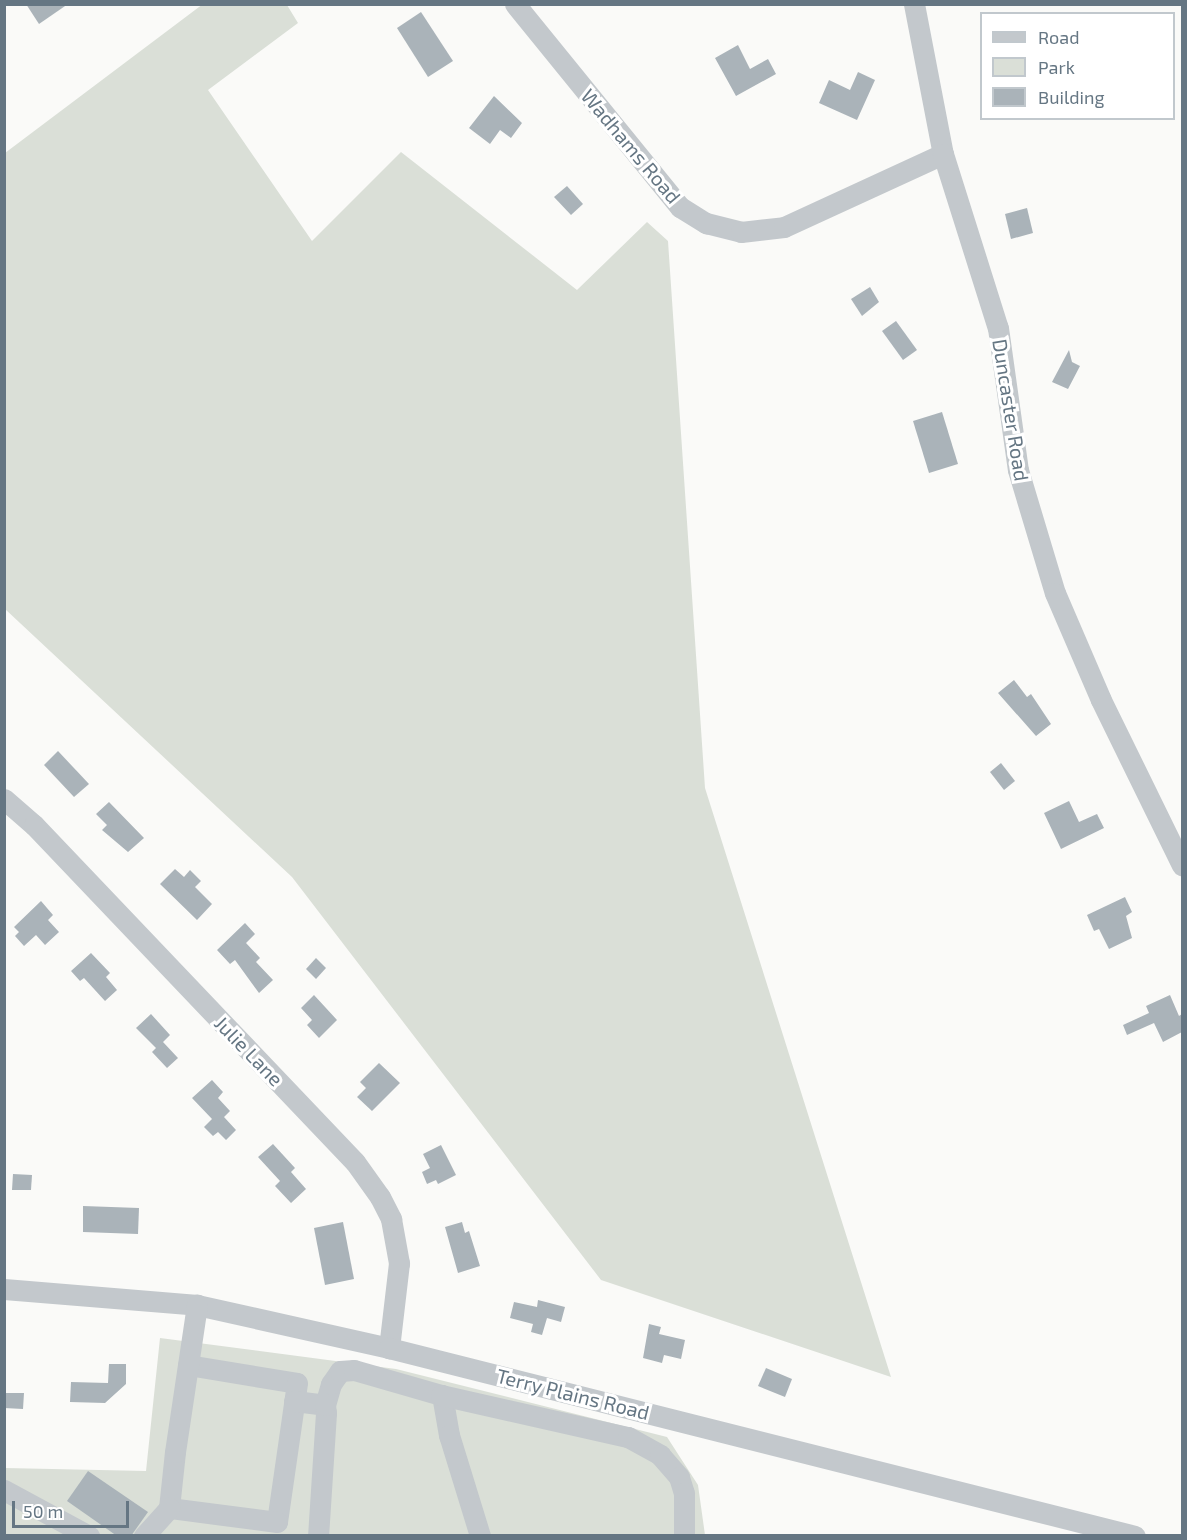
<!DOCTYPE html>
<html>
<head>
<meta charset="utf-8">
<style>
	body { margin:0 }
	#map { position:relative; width:1187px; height:1540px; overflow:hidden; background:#fafaf8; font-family:"Exo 2",sans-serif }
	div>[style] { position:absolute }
	.green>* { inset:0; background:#dadfd7 }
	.building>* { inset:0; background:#aab3b9 }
	.minor>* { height:21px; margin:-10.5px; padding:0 10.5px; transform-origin:10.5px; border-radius:10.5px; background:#c3c8cc }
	span { translate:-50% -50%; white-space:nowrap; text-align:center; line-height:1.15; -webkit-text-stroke:6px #fff; paint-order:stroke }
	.street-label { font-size:20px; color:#657683 }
	.frame { position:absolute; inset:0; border:6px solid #657683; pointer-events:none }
	.legend { position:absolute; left:980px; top:12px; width:195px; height:108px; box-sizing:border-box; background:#fff; border:2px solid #c1c8cd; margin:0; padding:8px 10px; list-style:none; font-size:18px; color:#657683 }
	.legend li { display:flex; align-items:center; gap:12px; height:30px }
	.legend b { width:30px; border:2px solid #c1c8cd }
	.scale { position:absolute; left:12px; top:1501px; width:117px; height:27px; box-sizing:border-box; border:3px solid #657683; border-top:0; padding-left:8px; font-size:18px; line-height:21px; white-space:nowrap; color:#657683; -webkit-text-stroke:4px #fff; paint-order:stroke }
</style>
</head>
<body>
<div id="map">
	<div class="green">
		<i style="clip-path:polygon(203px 4px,287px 5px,298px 23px,208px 90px,312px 241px,401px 152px,577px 290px,647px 222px,668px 241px,705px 788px,891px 1377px,601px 1280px,292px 877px,5px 609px,5px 153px)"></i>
		<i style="clip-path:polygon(160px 1338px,396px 1369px,667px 1437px,698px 1485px,705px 1535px,5px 1536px,5px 1468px,146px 1471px)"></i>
	</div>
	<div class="building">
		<i style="clip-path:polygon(26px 4px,68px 4px,39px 24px)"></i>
		<i style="clip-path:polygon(421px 12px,453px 61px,428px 77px,397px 28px)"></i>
		<i style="clip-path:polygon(738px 45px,750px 69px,768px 59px,776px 74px,736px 96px,715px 58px)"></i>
		<i style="clip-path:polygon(858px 72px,875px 80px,857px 120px,819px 103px,829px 80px,850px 90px)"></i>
		<i style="clip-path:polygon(494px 96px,522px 123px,511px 138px,500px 130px,490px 144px,469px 128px)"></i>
		<i style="clip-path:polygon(567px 186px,583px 204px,571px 215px,554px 197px)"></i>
		<i style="clip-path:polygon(1027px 208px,1033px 233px,1011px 239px,1005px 214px)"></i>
		<i style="clip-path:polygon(870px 287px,879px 302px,862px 316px,851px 299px)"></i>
		<i style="clip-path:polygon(896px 321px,917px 350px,903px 360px,882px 331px)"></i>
		<i style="clip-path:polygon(1069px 350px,1072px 362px,1080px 366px,1068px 389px,1052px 382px)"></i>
		<i style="clip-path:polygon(942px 412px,958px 464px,929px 473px,913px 421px)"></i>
		<i style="clip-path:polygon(1014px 680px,1027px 697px,1031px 694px,1051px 724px,1036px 736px,998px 693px)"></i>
		<i style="clip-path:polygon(58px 751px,89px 784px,74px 797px,44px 765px)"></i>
		<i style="clip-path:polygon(1001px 763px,1015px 781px,1004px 790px,990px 772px)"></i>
		<i style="clip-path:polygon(1069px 801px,1079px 822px,1097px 814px,1104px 828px,1061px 849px,1044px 813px)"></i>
		<i style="clip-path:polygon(109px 802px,144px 838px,128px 852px,102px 830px,107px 825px,96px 814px)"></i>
		<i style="clip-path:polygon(175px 869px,184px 877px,190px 870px,201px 881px,195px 887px,212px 904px,197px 920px,160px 884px)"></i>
		<i style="clip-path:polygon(1125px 897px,1132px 912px,1126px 916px,1132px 938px,1109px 949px,1099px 929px,1094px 931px,1087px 915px)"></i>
		<i style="clip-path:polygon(41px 901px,53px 915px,48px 920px,59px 932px,45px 945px,36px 935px,24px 946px,15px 936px,19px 932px,14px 927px)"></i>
		<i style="clip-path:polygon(245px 923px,255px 934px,246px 943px,260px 958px,256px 962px,273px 980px,259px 993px,235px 960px,230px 964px,217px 950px)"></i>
		<i style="clip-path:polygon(91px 953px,110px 973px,106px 977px,117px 990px,105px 1001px,84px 978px,80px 981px,71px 971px)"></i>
		<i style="clip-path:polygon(316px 958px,326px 968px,316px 979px,306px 969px)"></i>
		<i style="clip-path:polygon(314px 995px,337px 1020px,319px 1038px,307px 1025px,312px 1020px,301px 1008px)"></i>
		<i style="clip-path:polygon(1170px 995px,1179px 1016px,1182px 1014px,1182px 1032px,1163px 1042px,1154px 1023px,1127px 1035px,1123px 1025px,1149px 1013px,1146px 1006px)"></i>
		<i style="clip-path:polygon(151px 1014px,170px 1035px,163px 1042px,178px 1058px,167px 1068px,152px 1052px,156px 1048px,136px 1028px)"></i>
		<i style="clip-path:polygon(379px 1063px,400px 1083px,372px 1111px,357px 1097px,366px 1088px,360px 1082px)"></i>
		<i style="clip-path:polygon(212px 1080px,223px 1092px,218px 1098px,230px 1111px,224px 1117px,236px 1130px,226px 1140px,218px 1132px,213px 1136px,204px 1127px,212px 1119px,192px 1098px)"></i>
		<i style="clip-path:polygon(273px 1144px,295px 1168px,291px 1172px,306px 1189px,291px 1203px,275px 1186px,280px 1181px,258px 1157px)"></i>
		<i style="clip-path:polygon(441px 1145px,456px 1175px,438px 1184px,436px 1180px,427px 1184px,422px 1172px,430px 1168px,423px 1154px)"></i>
		<i style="clip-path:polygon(13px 1174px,32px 1175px,31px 1190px,12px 1190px)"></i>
		<i style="clip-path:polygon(83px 1206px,139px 1208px,138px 1234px,83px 1232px)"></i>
		<i style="clip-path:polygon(343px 1222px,354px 1279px,325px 1285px,314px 1228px)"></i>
		<i style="clip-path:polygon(462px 1222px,465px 1233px,469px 1231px,480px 1266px,458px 1273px,445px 1227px)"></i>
		<i style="clip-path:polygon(538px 1300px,565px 1307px,561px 1322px,547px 1318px,542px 1335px,531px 1332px,533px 1324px,510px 1318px,514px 1302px,537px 1307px)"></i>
		<i style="clip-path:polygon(649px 1324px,661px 1327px,659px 1334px,685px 1340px,681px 1359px,664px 1355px,662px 1363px,643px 1358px)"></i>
		<i style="clip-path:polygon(109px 1364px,126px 1364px,126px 1384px,105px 1403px,70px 1402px,71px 1382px,108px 1383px)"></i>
		<i style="clip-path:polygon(766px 1368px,792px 1379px,785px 1397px,758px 1386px)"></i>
		<i style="clip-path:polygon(4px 1393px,24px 1393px,23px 1409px,4px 1408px)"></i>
		<i style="clip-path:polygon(88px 1471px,148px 1512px,131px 1536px,117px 1536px,67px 1501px)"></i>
	</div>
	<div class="minor">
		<i style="left:515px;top:4px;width:262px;rotate:50.9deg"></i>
		<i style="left:680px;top:207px;width:31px;rotate:32deg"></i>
		<i style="left:706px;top:223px;width:36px;rotate:14deg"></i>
		<i style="left:741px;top:232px;width:43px;rotate:-6.6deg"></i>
		<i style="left:784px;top:227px;width:175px;rotate:-24.7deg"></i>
		<i style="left:914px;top:4px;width:153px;rotate:79.1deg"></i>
		<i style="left:943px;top:154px;width:182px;rotate:72.5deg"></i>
		<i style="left:998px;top:328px;width:143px;rotate:82deg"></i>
		<i style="left:1018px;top:470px;width:128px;rotate:73.3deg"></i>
		<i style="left:1055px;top:593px;width:116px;rotate:66.7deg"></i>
		<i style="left:1101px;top:700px;width:184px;rotate:63.9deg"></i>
		<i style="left:4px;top:799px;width:40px;rotate:41deg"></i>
		<i style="left:34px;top:825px;width:465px;rotate:46.4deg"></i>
		<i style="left:355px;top:1162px;width:43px;rotate:54.5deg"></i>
		<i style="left:380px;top:1197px;width:25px;rotate:63deg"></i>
		<i style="left:391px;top:1219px;width:45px;rotate:79.7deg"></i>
		<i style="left:399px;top:1263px;width:86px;rotate:96.7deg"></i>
		<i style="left:4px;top:1289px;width:194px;rotate:4.7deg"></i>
		<i style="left:197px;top:1305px;width:197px;rotate:12.6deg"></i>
		<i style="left:389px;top:1348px;width:769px;rotate:14.14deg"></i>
		<i style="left:188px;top:1365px;width:110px;rotate:9.4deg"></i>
		<i style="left:297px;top:1383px;width:140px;rotate:98.2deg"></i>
		<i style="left:277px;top:1522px;width:109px;rotate:-172.6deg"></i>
		<i style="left:169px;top:1508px;width:56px;rotate:-83.9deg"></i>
		<i style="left:175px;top:1452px;width:149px;rotate:-81.5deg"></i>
		<i style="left:442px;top:1395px;width:41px;rotate:80.1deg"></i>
		<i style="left:449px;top:1435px;width:106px;rotate:72.9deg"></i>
		<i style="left:294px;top:1401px;width:31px;rotate:7deg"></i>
		<i style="left:325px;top:1405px;width:8px;rotate:83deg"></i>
		<i style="left:326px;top:1413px;width:123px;rotate:93.7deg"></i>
		<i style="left:325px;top:1405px;width:22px;rotate:-74deg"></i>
		<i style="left:331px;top:1384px;width:16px;rotate:-55deg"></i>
		<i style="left:340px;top:1371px;width:14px;rotate:-4deg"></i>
		<i style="left:354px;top:1370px;width:91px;rotate:16deg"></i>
		<i style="left:441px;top:1395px;width:192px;rotate:12.7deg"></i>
		<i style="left:628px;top:1437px;width:37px;rotate:29deg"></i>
		<i style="left:660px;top:1455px;width:29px;rotate:49deg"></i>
		<i style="left:679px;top:1477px;width:17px;rotate:73deg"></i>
		<i style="left:684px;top:1493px;width:43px;rotate:90deg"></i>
		<i style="left:4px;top:1490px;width:97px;rotate:28.4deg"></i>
		<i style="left:144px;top:1536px;width:38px;rotate:-48deg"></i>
	</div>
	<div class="street-label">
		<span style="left:631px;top:146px;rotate:50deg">Wadhams Road</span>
		<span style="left:1011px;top:410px;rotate:81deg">Duncaster Road</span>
		<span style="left:249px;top:1051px;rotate:46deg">Julie Lane</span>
		<span style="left:573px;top:1394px;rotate:14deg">Terry Plains Road</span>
	</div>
	<div class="frame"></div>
	<ul class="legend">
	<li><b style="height:8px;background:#c3c8cc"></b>Road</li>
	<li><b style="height:16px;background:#dadfd7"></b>Park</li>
	<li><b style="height:16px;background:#aab3b9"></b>Building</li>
	</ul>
	<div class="scale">50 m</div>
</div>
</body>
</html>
